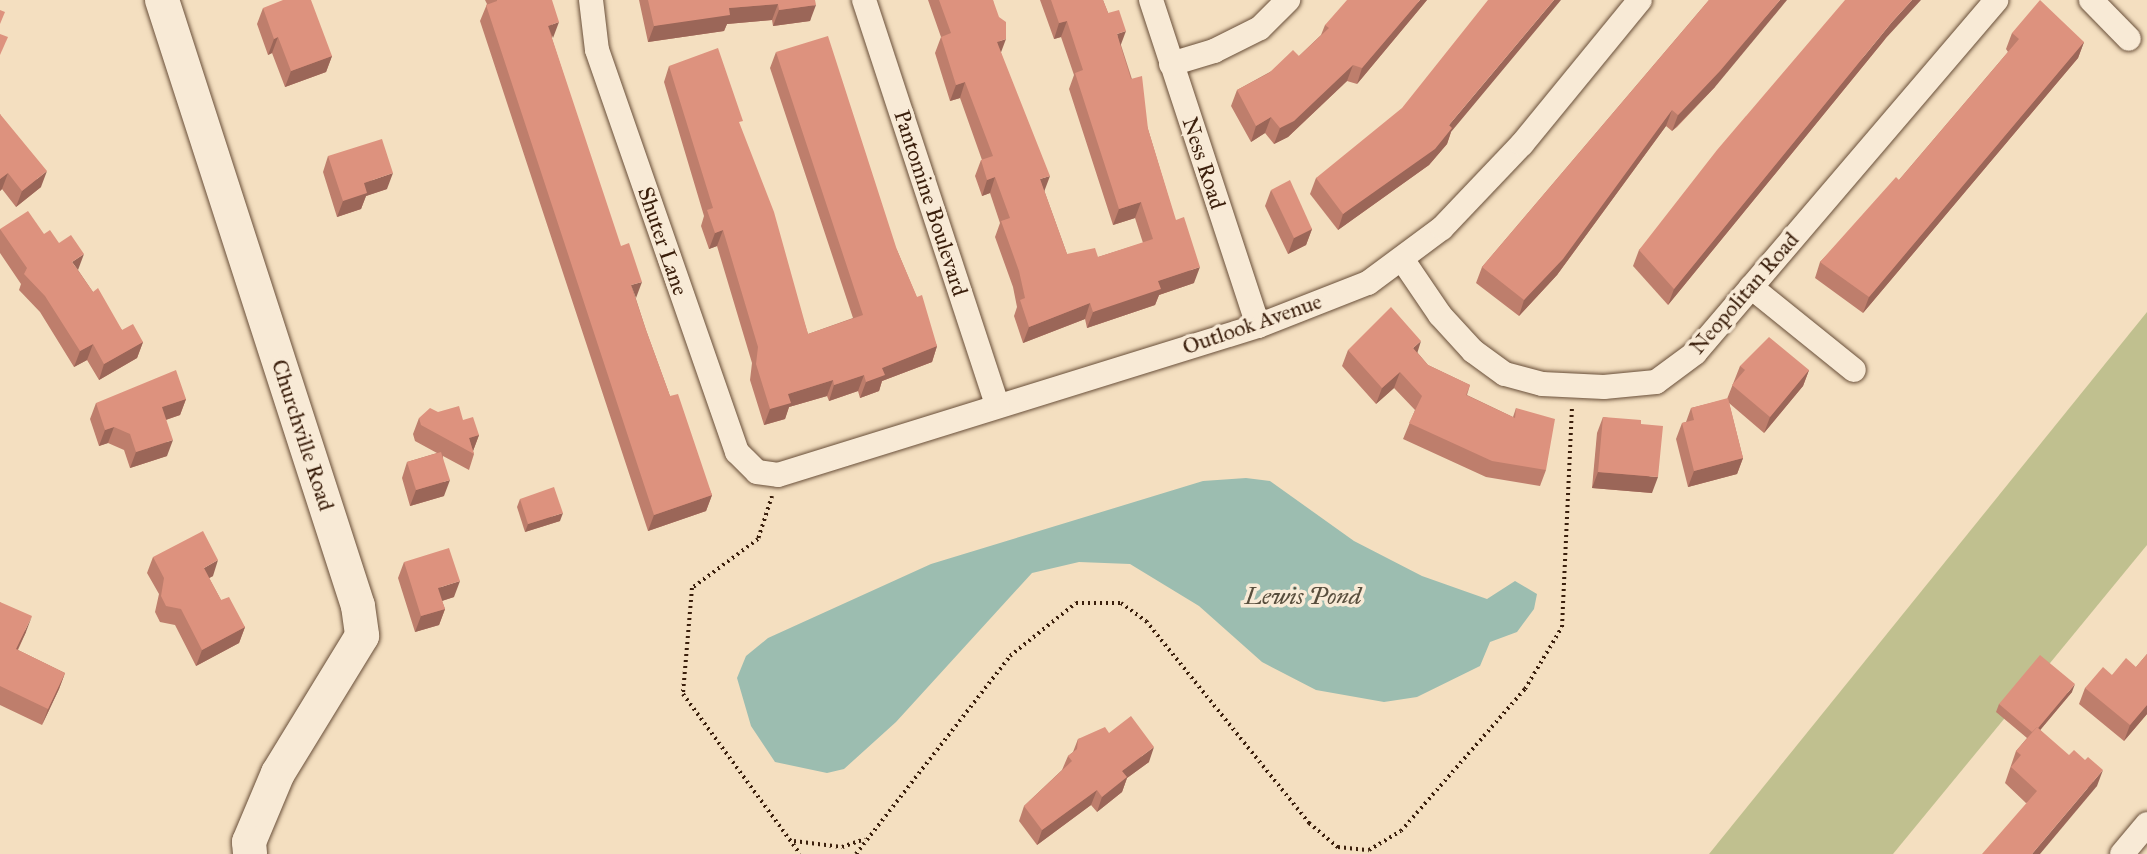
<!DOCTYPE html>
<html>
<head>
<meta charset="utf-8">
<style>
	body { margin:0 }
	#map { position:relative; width:2147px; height:854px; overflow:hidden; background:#f4dfc0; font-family:"IM FELL Great Primer",serif }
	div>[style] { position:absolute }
	.green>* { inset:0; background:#c0c08f }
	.water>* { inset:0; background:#9cbdb0 }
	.path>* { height:4px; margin-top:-2px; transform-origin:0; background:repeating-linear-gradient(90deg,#3b1f0c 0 2px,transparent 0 6px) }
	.roads { filter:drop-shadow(0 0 2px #694f39) drop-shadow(0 0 2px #694f39) }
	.street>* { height:24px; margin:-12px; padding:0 12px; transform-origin:12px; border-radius:12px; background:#f8ead6 }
	.secondary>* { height:34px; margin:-17px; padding:0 17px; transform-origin:17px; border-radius:17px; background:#f8ead6 }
	.wall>* { inset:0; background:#be7e6c }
	.shaded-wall>* { inset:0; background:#9b6658 }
	.building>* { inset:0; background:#dd927e }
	span { translate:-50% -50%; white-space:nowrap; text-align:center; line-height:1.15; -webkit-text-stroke:7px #f8ead6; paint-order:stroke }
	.street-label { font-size:22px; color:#3b1f0c }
	.water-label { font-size:24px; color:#584e3d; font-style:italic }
</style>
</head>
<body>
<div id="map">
	<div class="green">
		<i style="clip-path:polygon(2147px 312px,2147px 545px,1893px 854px,1709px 854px)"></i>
	</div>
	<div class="water">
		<i style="clip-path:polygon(1246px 478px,1270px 481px,1354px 541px,1422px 576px,1487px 599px,1515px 581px,1537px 594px,1534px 609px,1517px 632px,1490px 642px,1480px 666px,1417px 697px,1384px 702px,1316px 690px,1262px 662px,1199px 606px,1130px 564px,1079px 562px,1032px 573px,896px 722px,844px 769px,827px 773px,775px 762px,751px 726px,737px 678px,746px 656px,768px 638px,931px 564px,1203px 481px)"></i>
	</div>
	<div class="path">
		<i style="left:772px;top:496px;width:45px;rotate:108deg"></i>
		<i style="left:758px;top:539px;width:82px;rotate:143.4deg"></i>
		<i style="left:692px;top:588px;width:106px;rotate:94.9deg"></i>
		<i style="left:683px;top:694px;width:198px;rotate:53.8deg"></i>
		<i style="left:794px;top:841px;width:48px;rotate:7.1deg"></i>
		<i style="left:842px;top:847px;width:24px;rotate:-19deg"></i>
		<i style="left:856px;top:854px;width:251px;rotate:-52.1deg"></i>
		<i style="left:1010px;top:656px;width:85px;rotate:-38.8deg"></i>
		<i style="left:1076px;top:603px;width:45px"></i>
		<i style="left:1121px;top:603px;width:31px;rotate:36deg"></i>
		<i style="left:1146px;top:621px;width:260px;rotate:51.1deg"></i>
		<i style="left:1309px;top:823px;width:38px;rotate:40deg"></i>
		<i style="left:1338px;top:847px;width:31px;rotate:6deg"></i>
		<i style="left:1369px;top:850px;width:37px;rotate:-31deg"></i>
		<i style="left:1401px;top:831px;width:189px;rotate:-48.9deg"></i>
		<i style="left:1525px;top:689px;width:72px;rotate:-59.2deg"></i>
		<i style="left:1562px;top:627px;width:220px;rotate:-87.4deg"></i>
	</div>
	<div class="roads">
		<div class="street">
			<i style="left:591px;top:0;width:50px;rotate:83.2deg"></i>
			<i style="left:597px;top:50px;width:426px;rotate:70.8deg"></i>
			<i style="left:737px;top:452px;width:28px;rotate:45deg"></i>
			<i style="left:757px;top:472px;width:21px;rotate:8deg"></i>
			<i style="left:778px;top:475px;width:503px;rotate:-17.25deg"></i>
			<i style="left:1258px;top:326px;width:118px;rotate:-21.4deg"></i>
			<i style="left:1368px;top:283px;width:92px;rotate:-36.6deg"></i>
			<i style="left:1442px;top:228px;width:116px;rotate:-46.4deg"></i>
			<i style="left:1522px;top:144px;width:186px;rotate:-50.7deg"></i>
			<i style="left:864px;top:0;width:426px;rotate:71.8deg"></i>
			<i style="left:1151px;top:0;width:343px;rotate:71.8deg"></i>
			<i style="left:2091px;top:0;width:54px;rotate:45.7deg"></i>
			<i style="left:1171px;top:64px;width:45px;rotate:-16.8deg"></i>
			<i style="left:1214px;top:51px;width:51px;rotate:-26.6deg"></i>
			<i style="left:1260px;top:28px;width:40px;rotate:-45deg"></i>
			<i style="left:1402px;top:259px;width:68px;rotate:55.8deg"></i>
			<i style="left:1440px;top:315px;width:49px;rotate:47.5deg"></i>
			<i style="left:1473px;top:351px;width:39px;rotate:36deg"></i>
			<i style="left:1505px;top:374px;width:38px;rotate:15deg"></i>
			<i style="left:1542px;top:384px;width:62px;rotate:2.8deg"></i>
			<i style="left:1604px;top:387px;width:52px;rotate:-5.5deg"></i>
			<i style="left:1656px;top:382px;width:49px;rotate:-36.6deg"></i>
			<i style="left:1695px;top:353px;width:464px;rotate:-49.5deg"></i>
			<i style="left:1751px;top:287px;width:132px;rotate:38.9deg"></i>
			<i style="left:2122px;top:854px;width:39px;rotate:-50deg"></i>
		</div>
		<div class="secondary">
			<i style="left:162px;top:0;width:637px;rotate:72.08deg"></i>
			<i style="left:358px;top:606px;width:30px;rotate:82deg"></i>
			<i style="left:362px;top:636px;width:161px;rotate:121.5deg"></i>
			<i style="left:278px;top:773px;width:75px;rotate:112.8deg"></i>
			<i style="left:249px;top:842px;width:12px;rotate:85deg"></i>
		</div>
	</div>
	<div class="wall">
		<i style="clip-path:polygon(485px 0,552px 0,552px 39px,646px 330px,670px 396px,712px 495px,706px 511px,648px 531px,480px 21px,487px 4px)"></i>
		<i style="clip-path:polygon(639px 0,815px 0,810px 21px,773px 26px,772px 20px,727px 24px,724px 31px,648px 42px)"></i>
		<i style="clip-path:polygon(928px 0,993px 0,1001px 53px,1044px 190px,1067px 254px,1098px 257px,1143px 243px,1135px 218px,1113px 225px,1069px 89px,1074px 75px,1061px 37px,1054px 39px,1040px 0,1103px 0,1121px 45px,1148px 129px,1194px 283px,1159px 295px,1155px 305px,1087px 328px,1085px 319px,1023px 343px,1014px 316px,1017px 307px,1013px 287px,995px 237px,1000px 223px,990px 193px,982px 196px,975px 176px,981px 160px,982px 160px,960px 98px,950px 101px,935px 53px,941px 37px)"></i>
		<i style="clip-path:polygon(1427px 0,1357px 84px,1347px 81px,1288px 137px,1274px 144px,1265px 133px,1251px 142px,1231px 106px,1237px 90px,1299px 56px,1321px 35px,1325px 25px)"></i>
		<i style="clip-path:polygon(1709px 0,1715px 87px,1677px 127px,1672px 131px,1666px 126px,1557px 275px,1519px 316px,1476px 283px,1482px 267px)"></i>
		<i style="clip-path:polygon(263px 8px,332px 56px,326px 72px,285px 87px,272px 53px,268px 55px,257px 24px)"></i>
		<i style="clip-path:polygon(2012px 33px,2084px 42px,2078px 58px,1863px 313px,1815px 278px,1820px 262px,1899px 180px,2008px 52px,2006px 49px)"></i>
		<i style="clip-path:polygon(1886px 38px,1668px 305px,1633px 266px,1639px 250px)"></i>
		<i style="clip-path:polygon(776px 52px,897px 250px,937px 346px,932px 362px,882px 381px,879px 391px,860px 398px,858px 391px,829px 401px,827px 396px,789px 407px,785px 419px,764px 425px,750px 380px,752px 363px,717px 246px,709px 249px,701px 226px,704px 216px,664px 82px,669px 66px,740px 127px,808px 334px,853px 318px,770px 68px)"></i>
		<i style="clip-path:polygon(0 114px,41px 187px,16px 207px,2px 189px,0 191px)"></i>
		<i style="clip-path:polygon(1451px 132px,1447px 144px,1429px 165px,1338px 230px,1310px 194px,1316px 178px)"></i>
		<i style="clip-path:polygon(328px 156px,387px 189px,366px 196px,361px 209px,337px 217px,323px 172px)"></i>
		<i style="clip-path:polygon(1271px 190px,1312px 229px,1306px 245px,1288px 254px,1265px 206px)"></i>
		<i style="clip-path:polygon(0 229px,44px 234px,78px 270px,93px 292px,122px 330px,143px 342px,137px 358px,99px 380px,87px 360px,74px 367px,40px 312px,19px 290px,21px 284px,0 253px)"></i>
		<i style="clip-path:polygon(1348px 350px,1417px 352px,1428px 365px,1470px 385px,1467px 395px,1513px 417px,1516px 408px,1546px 470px,1540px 486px,1486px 477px,1403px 439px,1415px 410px,1394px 388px,1376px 404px,1342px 366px)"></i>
		<i style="clip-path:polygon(1740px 366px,1809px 370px,1803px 386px,1764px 433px,1729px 403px,1743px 458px,1737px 474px,1688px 487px,1676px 439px,1682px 423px,1686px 422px,1691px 408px,1727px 399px)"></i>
		<i style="clip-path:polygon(186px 399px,180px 415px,166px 420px,167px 456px,130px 468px,124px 450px,108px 443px,99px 446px,90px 419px,96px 403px)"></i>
		<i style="clip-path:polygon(1603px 417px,1641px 424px,1652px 493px,1592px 488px,1597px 433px)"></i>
		<i style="clip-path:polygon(419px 418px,463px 420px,479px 435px,473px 451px,474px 454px,469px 470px,443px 456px,444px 496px,410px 506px,402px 478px,407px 462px,437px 453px,415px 441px,413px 434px)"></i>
		<i style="clip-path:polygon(520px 499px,560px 521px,525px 532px,517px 507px)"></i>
		<i style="clip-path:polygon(153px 557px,213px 576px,209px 578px,221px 600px,245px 627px,239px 643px,196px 666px,175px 625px,160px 622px,155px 612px,159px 594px,147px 573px)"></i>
		<i style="clip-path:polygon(404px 562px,454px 597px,442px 601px,445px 609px,439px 625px,415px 632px,398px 578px)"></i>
		<i style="clip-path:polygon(0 602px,26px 632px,18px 650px,65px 673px,59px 689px,42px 725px,0 705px)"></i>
		<i style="clip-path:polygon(2147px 654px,2147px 714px,2124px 741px,2079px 704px,2085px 688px,2112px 675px,2136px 667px)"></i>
		<i style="clip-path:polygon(2072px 692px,2040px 730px,2097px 786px,2026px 803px,2005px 783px,2016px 751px,2027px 738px,1996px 712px,1999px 704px)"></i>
		<i style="clip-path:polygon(1109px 733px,1149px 762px,1127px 778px,1122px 792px,1097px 812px,1091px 805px,1037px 845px,1019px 821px,1024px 806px,1062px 770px,1068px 756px,1073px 752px,1078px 739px)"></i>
	</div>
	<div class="shaded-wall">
		<i style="clip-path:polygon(1420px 0,1427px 0,1357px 84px,1362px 68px)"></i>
		<i style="clip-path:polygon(1554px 0,1561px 0,1451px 132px,1447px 144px,1429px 165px,1338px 230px,1343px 214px,1449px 125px)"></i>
		<i style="clip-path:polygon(1780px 0,1787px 0,1715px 87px,1672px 131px,1678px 115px)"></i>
		<i style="clip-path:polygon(1912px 0,1921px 0,1886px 38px,1668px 305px,1674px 289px,1892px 22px)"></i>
		<i style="clip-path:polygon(778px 4px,772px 20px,727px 24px,724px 31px,648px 42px,654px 26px,729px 8px)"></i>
		<i style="clip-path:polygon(816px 5px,810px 21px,773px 26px,779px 10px)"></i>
		<i style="clip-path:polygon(1067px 21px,1061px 37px,1054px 39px,1059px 23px)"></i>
		<i style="clip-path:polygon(559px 22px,553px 38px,548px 26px)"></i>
		<i style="clip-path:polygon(1126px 31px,1120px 47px,1117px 34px)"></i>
		<i style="clip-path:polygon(278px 37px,272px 53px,268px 55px,274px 39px)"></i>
		<i style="clip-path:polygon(1006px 39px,1000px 55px,997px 42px)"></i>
		<i style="clip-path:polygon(2084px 42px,2078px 58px,1863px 313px,1869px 297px)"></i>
		<i style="clip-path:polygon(332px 56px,326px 72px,285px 87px,291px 71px)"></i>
		<i style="clip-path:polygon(1353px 65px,1347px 81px,1288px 137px,1274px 144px,1280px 128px)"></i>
		<i style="clip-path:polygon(965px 82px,960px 98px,950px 101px,956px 85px)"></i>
		<i style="clip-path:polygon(1672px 110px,1666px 126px,1557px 275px,1519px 316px,1524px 300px)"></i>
		<i style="clip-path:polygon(1271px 117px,1265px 133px,1251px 142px,1256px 126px)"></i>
		<i style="clip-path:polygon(47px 171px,41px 187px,16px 207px,22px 191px)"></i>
		<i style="clip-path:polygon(8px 173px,2px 189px,0 191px,0 179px)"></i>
		<i style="clip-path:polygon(393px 173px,387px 189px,366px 196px,361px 209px,337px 217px,343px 201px,364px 183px)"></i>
		<i style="clip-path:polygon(1050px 176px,1044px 192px,1040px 179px)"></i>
		<i style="clip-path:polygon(995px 177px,990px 193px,982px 196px,987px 180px)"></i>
		<i style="clip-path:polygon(1141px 202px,1135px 218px,1113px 225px,1119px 209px)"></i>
		<i style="clip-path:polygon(1312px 229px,1306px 245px,1288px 254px,1294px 238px)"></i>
		<i style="clip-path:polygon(723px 230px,717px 246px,709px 249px,715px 233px)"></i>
		<i style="clip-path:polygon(84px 254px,78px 270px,72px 262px)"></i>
		<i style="clip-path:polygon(1200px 267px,1194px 283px,1159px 295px,1155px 305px,1087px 328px,1093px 312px,1158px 281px)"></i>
		<i style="clip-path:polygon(642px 282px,636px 298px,631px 285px)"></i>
		<i style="clip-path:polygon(1090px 303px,1085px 319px,1023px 343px,1029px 327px)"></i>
		<i style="clip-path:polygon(1421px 341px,1416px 357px,1413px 348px)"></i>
		<i style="clip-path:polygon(143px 342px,137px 358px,99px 380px,104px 364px)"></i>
		<i style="clip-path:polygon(93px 344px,87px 360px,74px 367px,80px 351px)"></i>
		<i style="clip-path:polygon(937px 346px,932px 362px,882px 381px,879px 391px,860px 398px,866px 382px,882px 368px)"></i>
		<i style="clip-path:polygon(1809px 370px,1803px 386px,1764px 433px,1770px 417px)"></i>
		<i style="clip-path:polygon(1400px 372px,1394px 388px,1376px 404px,1382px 388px)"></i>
		<i style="clip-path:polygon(864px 375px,858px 391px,829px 401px,834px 385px)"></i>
		<i style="clip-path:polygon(833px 380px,827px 396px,789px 407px,785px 419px,764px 425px,770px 409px,788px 394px)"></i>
		<i style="clip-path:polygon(186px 399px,180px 415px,156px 423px,162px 407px)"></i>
		<i style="clip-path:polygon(114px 427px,108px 443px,99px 446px,105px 430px)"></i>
		<i style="clip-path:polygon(479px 435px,473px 451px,469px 438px)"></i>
		<i style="clip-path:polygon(173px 440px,167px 456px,130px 468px,136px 452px)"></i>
		<i style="clip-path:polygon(1743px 458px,1737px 474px,1688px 487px,1694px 471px)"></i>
		<i style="clip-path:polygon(1598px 472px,1658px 477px,1652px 493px,1592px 488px)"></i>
		<i style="clip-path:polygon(450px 480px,444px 496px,410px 506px,416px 490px)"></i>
		<i style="clip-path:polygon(712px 495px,706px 511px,648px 531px,654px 515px)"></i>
		<i style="clip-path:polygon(563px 513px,560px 521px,525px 532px,528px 524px)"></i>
		<i style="clip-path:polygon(218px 560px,213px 576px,198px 584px,204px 568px)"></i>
		<i style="clip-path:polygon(460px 581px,454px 597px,432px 604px,438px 588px)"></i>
		<i style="clip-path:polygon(445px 609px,439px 625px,415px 632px,421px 616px)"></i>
		<i style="clip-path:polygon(32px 616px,26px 632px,10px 665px,16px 649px)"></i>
		<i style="clip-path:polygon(245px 627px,239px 643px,196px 666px,202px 650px)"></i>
		<i style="clip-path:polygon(65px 673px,59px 689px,42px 725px,48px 709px)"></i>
		<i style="clip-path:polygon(2075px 684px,2072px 692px,2031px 741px,2034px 733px)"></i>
		<i style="clip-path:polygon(2147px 705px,2147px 714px,2124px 741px,2130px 725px)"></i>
		<i style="clip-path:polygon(1154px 747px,1149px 762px,1127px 778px,1122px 792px,1097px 812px,1102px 797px,1122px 771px)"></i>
		<i style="clip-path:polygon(2103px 770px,2097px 786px,2040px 854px,2032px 854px)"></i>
		<i style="clip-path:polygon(1097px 790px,1091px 805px,1037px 845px,1042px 830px)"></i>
	</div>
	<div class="building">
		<i style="clip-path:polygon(283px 0,311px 0,332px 56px,291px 71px,278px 37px,274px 39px,263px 8px)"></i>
		<i style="clip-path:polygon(497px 0,552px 0,559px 22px,548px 26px,621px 246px,629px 243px,642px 282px,631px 285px,646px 330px,670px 396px,678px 394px,712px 495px,654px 515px,486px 5px,497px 1px)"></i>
		<i style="clip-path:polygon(648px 0,815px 0,816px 5px,779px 10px,778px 4px,729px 8px,730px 15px,654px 26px)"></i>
		<i style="clip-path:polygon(939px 0,993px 0,999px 17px,1006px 22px,1006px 39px,997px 42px,1050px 176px,1040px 179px,1067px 254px,1095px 248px,1098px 257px,1153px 239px,1141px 202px,1119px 209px,1075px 73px,1083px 70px,1067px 21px,1059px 23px,1051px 0,1103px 0,1108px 13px,1119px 10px,1126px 31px,1117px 34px,1131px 79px,1142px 76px,1148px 129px,1176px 220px,1184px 217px,1200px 267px,1158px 281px,1161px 289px,1093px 312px,1090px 303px,1029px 327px,1020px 300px,1025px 298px,1019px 271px,1001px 221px,1010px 218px,995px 177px,987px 180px,981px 160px,993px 156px,965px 82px,956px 85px,941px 37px,951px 33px)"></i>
		<i style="clip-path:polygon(1347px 0,1420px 0,1362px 68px,1353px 65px,1294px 121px,1280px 128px,1271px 117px,1256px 126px,1237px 90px,1269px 73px,1293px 50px,1299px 56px,1329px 28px,1325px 25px)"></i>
		<i style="clip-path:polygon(1488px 0,1554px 0,1449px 125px,1452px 128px,1435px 149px,1343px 214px,1316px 178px,1402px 108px)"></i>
		<i style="clip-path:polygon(1709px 0,1780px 0,1720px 71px,1682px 111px,1678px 115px,1672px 110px,1563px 259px,1524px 300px,1482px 267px)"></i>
		<i style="clip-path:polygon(1845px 0,1912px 0,1892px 22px,1674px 289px,1639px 250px,1717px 150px)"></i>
		<i style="clip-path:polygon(2040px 0,2084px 42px,1869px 297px,1820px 262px,1896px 177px,1899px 180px,2019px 39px,2012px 33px)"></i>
		<i style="clip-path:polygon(0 10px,5px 12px,0 24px)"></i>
		<i style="clip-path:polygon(0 34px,8px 37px,0 55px)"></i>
		<i style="clip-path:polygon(828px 36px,897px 250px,917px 297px,922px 295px,937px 346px,882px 368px,885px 375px,866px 382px,864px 375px,834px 385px,833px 380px,788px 394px,791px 403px,770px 409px,756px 364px,758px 347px,723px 230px,715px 233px,707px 210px,713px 208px,669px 66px,718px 48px,743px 121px,739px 122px,774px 212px,808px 334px,863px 315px,776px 52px)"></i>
		<i style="clip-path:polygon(0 114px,47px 171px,22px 191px,8px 173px,0 179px)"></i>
		<i style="clip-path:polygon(382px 139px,393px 173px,364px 183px,367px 193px,343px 201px,328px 156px)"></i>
		<i style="clip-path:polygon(1290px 180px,1312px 229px,1294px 238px,1271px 190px)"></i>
		<i style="clip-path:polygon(28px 211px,44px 234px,50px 230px,59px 243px,71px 235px,84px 254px,72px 262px,93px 292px,98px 288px,122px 330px,133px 324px,143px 342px,104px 364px,93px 344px,80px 351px,45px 296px,24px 274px,27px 268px,0 229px)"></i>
		<i style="clip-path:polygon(1391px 307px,1421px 341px,1413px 348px,1428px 365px,1470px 385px,1466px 395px,1515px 418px,1516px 408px,1555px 419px,1546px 470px,1492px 461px,1409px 423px,1422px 396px,1400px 372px,1382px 388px,1348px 350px)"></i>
		<i style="clip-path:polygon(1769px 337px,1809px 370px,1770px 417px,1732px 385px,1745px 370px,1740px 366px)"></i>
		<i style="clip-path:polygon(176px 370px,186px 399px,162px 407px,173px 440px,136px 452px,130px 434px,114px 427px,105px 430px,96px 403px)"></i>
		<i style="clip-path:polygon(1728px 398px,1743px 458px,1694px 471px,1682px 423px,1694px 420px,1691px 408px)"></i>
		<i style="clip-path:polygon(459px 406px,463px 420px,473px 417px,479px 435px,469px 438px,474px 454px,421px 425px,419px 418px,430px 408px,438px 412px)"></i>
		<i style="clip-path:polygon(1603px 417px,1641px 420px,1641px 424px,1663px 426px,1658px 477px,1598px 472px)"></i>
		<i style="clip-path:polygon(441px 452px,450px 480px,416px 490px,407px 462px)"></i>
		<i style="clip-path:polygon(554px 487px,563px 513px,528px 524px,520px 499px)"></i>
		<i style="clip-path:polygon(203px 531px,218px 560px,204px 568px,221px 600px,229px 597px,245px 627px,202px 650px,181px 609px,166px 606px,161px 596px,164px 578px,153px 557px)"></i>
		<i style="clip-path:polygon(449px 548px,460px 581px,438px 588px,445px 609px,421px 616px,404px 562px)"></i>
		<i style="clip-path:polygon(0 602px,32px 616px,16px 649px,65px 673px,48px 709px,0 686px)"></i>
		<i style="clip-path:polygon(2147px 654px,2147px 705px,2130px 725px,2085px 688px,2103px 667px,2112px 675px,2126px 658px,2136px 667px)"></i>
		<i style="clip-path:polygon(2040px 655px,2075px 684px,2038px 728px,2037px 727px,2032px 732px,1999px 704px)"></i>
		<i style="clip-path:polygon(1131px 716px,1154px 747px,1122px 771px,1127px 777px,1102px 797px,1097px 790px,1042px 830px,1024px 806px,1072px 761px,1068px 756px,1077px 749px,1078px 739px,1105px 727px,1109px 733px)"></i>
		<i style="clip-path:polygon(2037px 727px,2069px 755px,2074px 750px,2085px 760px,2088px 757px,2103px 770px,2032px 854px,1982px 854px,2037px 791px,2011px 767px,2021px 755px,2016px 751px)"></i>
	</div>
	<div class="street-label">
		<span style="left:1204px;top:163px;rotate:72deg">Ness Road</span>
		<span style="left:931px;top:203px;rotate:72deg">Pantomine Boulevard</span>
		<span style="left:663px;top:241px;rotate:71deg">Shuter Lane</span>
		<span style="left:1744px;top:293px;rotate:-49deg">Neopolitan Road</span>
		<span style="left:1252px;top:324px;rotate:-19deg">Outlook Avenue</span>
		<span style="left:303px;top:435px;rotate:72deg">Churchville Road</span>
	</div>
	<div class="water-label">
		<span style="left:1303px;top:597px">Lewis Pond</span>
	</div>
</div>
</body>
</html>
